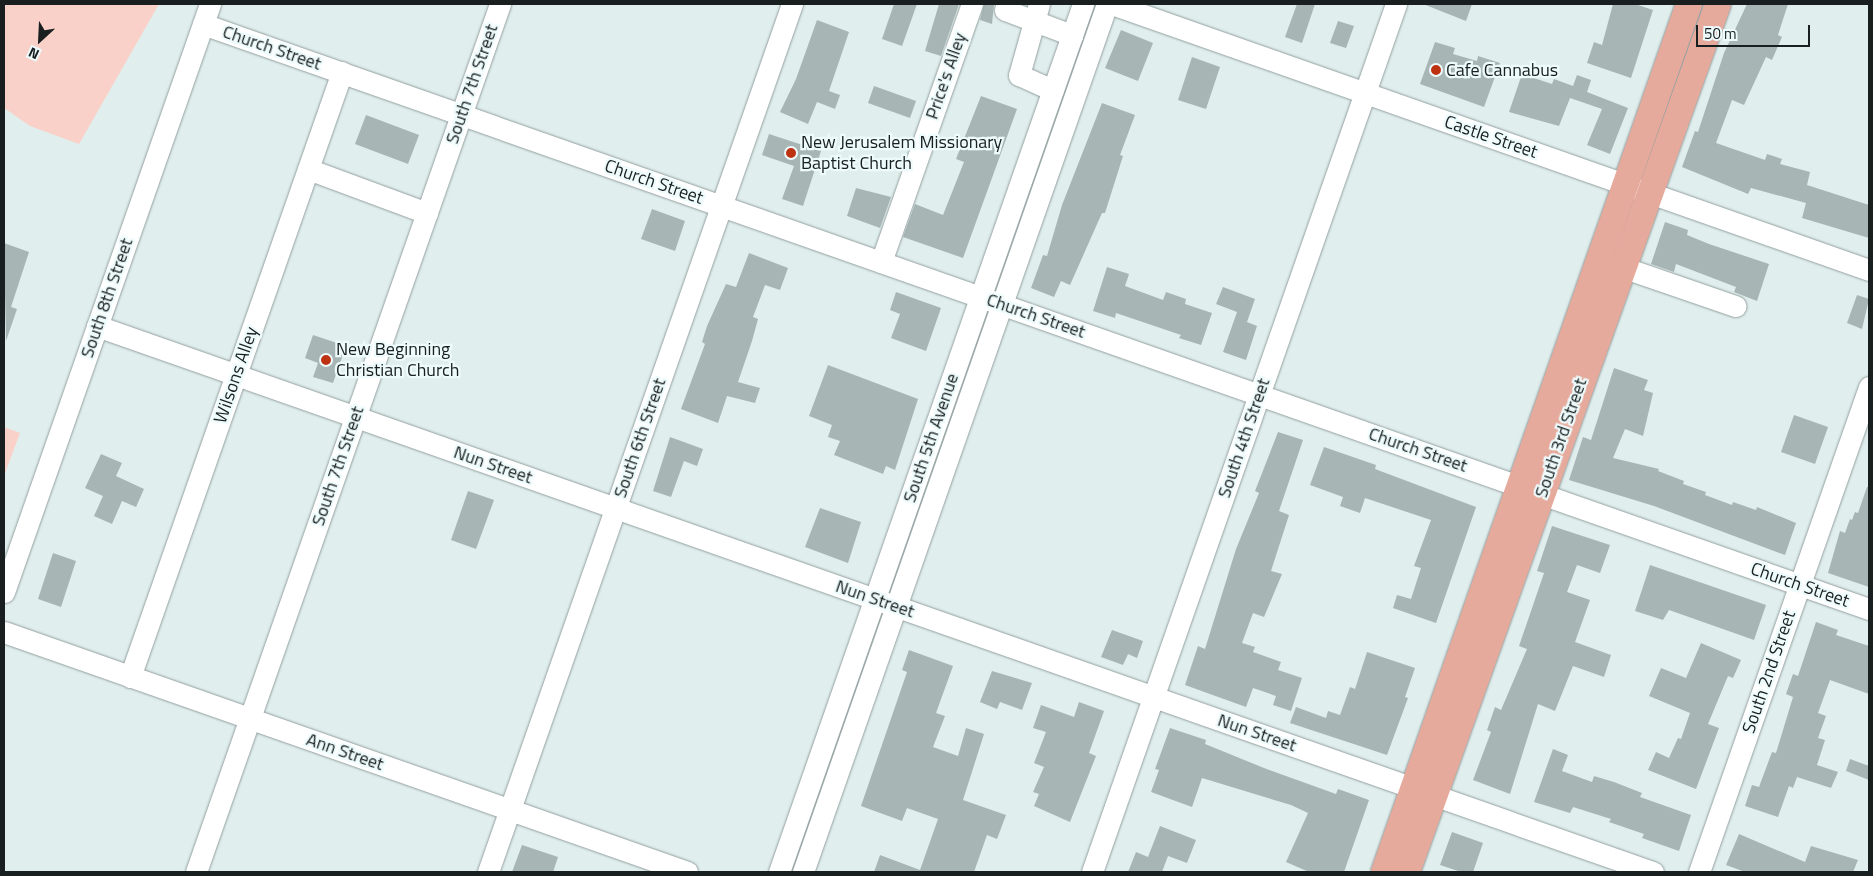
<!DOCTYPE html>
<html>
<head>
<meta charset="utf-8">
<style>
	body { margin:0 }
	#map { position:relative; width:1873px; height:876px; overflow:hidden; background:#e1eeee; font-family:"Titillium Web",sans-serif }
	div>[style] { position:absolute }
	.green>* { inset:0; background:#f9d1c8 }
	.building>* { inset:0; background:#a8b5b5 }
	.roads { filter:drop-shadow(0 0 1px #939f9f) drop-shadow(0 0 1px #939f9f) }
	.minor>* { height:21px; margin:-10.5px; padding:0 10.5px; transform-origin:10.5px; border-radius:10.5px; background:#fff }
	.major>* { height:26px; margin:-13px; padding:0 13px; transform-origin:13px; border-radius:13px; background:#e6aa9c }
	.dots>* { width:14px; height:14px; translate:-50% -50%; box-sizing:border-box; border:2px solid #eefbfc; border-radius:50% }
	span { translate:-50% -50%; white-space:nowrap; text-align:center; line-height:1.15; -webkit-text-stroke:4.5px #eefbfc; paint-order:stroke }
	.street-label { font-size:18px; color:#191e1e }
	.poi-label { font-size:18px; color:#191e1e }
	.left { translate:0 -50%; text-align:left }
	.frame { position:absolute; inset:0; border:5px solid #191e1e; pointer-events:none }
	.north { position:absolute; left:15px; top:15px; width:50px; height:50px; -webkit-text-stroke:4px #eefbfc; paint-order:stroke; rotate:205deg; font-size:14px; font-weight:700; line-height:20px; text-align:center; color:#191e1e }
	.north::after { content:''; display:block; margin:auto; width:18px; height:22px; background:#191e1e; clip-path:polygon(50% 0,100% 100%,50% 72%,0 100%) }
	.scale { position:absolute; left:1696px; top:25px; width:114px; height:22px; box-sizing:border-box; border:2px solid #191e1e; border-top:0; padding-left:6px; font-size:15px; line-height:18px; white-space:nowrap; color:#191e1e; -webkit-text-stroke:4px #eefbfc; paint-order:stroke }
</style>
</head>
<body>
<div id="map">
	<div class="green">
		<i style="clip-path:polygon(4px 4px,159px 4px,79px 144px,30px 126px,4px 108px)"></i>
		<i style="clip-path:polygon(4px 427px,20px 433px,4px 476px)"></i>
	</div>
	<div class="building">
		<i style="clip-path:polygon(894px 4px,917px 4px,902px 46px,882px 39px)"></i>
		<i style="clip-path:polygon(939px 4px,959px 4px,941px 56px,925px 51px)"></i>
		<i style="clip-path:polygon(984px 4px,994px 4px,992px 24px,980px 20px)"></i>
		<i style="clip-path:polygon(1297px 4px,1315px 4px,1302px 43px,1285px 37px)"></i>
		<i style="clip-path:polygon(1423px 4px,1472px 4px,1466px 21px)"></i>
		<i style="clip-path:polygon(1613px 4px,1635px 4px,1653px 10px,1631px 78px,1587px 63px,1594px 42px,1602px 45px)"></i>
		<i style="clip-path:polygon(1747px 4px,1788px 4px,1778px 35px,1782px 37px,1772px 60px,1766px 57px,1744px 105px,1732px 100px,1716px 143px,1765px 160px,1767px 154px,1782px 159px,1780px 164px,1810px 172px,1807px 185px,1869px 205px,1869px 238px,1802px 218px,1806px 203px,1751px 188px,1748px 194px,1682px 167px,1695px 131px,1698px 132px,1724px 53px)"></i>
		<i style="clip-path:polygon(817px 20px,849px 32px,829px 91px,840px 95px,835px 109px,817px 102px,808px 124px,780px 112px,796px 79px)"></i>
		<i style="clip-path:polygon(1338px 21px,1354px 26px,1346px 48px,1330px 43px)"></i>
		<i style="clip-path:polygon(1121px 30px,1153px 43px,1138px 81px,1105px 68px)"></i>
		<i style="clip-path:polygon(1435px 42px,1455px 48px,1453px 54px,1477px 61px,1478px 56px,1500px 63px,1484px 107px,1420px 84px)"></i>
		<i style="clip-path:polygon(1192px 57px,1220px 67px,1206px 109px,1178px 100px)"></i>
		<i style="clip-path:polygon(1522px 74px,1552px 84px,1554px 79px,1573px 86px,1577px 75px,1591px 80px,1587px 92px,1628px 108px,1610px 154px,1587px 145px,1602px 109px,1570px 98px,1559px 126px,1509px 112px)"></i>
		<i style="clip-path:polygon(874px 86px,916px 101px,910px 118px,868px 103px)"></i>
		<i style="clip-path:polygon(981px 96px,1017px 109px,963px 258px,903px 237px,915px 204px,943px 215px,964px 162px,956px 159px)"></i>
		<i style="clip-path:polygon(1102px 103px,1135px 115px,1120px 155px,1123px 156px,1105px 213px,1102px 213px,1070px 285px,1061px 281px,1054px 297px,1031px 288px,1043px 255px,1047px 256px,1062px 205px)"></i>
		<i style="clip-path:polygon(366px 115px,419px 135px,408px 164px,355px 144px)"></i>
		<i style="clip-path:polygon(769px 134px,821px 151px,803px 206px,782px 199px,794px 166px,762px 155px)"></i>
		<i style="clip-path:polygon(856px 188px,891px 197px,880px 228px,847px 216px)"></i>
		<i style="clip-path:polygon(652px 209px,685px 221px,675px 251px,641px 239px)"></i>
		<i style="clip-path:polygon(1665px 222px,1688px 230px,1687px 235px,1709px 244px,1769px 264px,1757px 301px,1734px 292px,1736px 287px,1676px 264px,1674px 272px,1651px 264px)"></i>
		<i style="clip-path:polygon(4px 243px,29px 252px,11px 307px,17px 309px,6px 341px)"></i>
		<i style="clip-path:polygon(749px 253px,788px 268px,780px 290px,765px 285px,753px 317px,758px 319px,752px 341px,738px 382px,760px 388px,755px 403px,727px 396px,718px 423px,681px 409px,705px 344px,702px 342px,707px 326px,726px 284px,736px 287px)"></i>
		<i style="clip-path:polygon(1107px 267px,1129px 274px,1125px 286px,1163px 300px,1166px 292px,1186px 299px,1185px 304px,1212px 313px,1201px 345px,1179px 338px,1181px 335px,1116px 313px,1115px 318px,1093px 311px)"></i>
		<i style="clip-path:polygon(1223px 287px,1255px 299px,1247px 322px,1257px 326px,1246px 360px,1223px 352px,1237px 312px,1216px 304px)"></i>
		<i style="clip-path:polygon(896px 292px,941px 308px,926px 351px,891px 338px,900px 314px,890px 310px)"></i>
		<i style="clip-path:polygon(1857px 295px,1869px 299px,1862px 329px,1847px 323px)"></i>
		<i style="clip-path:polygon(313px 335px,346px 346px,333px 383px,313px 377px,318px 363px,305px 358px)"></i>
		<i style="clip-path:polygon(828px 365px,918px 399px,895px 470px,886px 466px,883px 474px,834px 455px,840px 441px,828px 437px,832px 425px,809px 416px)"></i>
		<i style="clip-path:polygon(1614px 368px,1648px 380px,1644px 390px,1653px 393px,1643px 436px,1625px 429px,1613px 458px,1659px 469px,1658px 471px,1684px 481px,1683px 484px,1706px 492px,1705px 495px,1732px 505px,1733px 502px,1756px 510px,1757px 507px,1796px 523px,1785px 555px,1654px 506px,1569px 480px,1583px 437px,1591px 440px)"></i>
		<i style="clip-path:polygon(1794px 415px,1828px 427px,1815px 464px,1781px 452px)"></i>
		<i style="clip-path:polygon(1278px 432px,1303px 440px,1279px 511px,1289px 515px,1271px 571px,1282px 574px,1264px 617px,1253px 613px,1242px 643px,1255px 647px,1253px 652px,1281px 662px,1278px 670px,1302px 678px,1291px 711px,1273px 705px,1276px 696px,1253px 688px,1246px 707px,1185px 685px,1198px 646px,1205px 649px,1236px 549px,1259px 493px,1255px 491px)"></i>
		<i style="clip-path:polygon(670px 437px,703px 449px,697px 466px,684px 461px,671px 497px,653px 491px)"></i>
		<i style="clip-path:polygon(1324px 447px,1376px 465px,1375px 469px,1476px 507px,1436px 623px,1393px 608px,1397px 595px,1411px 599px,1421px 568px,1414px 566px,1431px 520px,1365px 498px,1360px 513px,1340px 506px,1343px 497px,1310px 485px)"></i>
		<i style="clip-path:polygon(101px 454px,122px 463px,116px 476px,144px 489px,136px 507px,122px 501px,112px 524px,94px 516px,103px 496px,85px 488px)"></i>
		<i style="clip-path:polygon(1867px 487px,1869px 487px,1869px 587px,1828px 573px,1840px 531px,1845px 533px,1850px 519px,1852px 520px,1855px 512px,1858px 513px)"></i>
		<i style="clip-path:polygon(468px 491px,494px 500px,476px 549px,451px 540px)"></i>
		<i style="clip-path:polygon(820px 508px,861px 522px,848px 563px,805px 547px)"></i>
		<i style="clip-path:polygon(1552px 526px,1610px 545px,1600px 573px,1577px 565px,1567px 592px,1590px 600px,1575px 642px,1611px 655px,1604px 677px,1573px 666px,1555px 711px,1538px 704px,1510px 794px,1473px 780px,1491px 732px,1487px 730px,1495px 707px,1501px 710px,1527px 649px,1519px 646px,1544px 573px,1537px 571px)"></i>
		<i style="clip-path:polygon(53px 553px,76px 561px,61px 607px,38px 599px)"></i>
		<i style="clip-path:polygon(1650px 565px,1766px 605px,1754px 640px,1669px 610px,1663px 620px,1635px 611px)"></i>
		<i style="clip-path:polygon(1816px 622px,1838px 630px,1836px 635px,1869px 646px,1869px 694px,1830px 680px,1818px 713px,1826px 716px,1818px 738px,1825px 740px,1817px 765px,1838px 772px,1831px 788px,1797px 777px,1793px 788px,1789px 786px,1778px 817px,1745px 806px,1752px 785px,1759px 787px,1772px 752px,1776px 753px,1793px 697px,1786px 694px,1793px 674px,1798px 676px)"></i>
		<i style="clip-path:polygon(1112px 630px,1143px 641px,1137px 658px,1128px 654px,1123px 665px,1101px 657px)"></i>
		<i style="clip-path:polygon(1701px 643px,1741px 660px,1733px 678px,1728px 676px,1708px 724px,1719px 728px,1696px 789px,1648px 770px,1656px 752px,1669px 758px,1678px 738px,1681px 739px,1690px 713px,1649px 696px,1661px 668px,1686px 678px)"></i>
		<i style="clip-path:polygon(909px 650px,953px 666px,936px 713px,945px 716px,933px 747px,958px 756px,966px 728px,984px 734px,963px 800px,1006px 815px,997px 839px,987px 835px,974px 872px,874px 872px,880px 855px,920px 870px,938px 819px,907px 808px,902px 821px,861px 806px,907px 672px,902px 670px)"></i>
		<i style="clip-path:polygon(1367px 652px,1415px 668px,1405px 697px,1408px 698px,1387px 755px,1290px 723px,1296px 707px,1326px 718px,1328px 711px,1340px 715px,1350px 687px,1355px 689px)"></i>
		<i style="clip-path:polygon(992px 671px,1032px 683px,1022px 710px,1000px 702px,997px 709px,980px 702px)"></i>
		<i style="clip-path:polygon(1079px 702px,1104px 711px,1089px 753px,1096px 756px,1070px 822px,1034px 806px,1039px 794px,1033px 792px,1044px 767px,1034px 763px,1046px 732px,1033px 728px,1041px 705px,1074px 717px)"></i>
		<i style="clip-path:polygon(1170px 728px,1206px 740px,1205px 744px,1264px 768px,1336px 794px,1338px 789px,1369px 800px,1344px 872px,1309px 872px,1286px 862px,1308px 813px,1291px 805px,1202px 778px,1192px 807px,1151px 792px,1159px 770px,1155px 769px)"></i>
		<i style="clip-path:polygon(1553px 749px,1568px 755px,1562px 771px,1592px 782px,1594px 776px,1614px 782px,1642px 793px,1640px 797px,1691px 815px,1679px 851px,1642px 838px,1644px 834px,1609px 822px,1611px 819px,1573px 807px,1570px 813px,1534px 802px)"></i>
		<i style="clip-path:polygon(1850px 759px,1869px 766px,1869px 780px,1846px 771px)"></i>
		<i style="clip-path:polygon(1160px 826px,1196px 840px,1187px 863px,1168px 856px,1162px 872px,1128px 872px,1136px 852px,1148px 857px)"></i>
		<i style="clip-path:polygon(1452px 832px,1483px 843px,1473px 872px,1461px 872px,1440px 865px)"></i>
		<i style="clip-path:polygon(1739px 834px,1805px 862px,1811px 846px,1858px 860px,1853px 872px,1745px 872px,1726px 865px)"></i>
		<i style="clip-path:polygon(522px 845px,558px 857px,553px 872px,512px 872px)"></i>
	</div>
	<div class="roads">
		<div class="minor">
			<i style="left:1007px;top:4px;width:6px;rotate:108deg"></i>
			<i style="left:1005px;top:10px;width:72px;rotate:20.5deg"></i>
			<i style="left:1039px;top:4px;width:74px;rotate:105.7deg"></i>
			<i style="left:1019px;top:75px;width:37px;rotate:24deg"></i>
			<i style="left:1112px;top:4px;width:802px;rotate:19.36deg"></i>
			<i style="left:203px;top:24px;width:1766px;rotate:19.35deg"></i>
			<i style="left:308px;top:169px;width:127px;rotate:20.3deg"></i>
			<i style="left:881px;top:262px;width:274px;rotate:-70.6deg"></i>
			<i style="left:1622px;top:267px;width:120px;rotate:19deg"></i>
			<i style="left:97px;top:326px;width:1649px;rotate:19.34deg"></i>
			<i style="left:4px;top:592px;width:623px;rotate:-70.69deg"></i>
			<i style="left:4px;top:632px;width:724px;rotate:19.36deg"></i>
			<i style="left:130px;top:677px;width:641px;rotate:-70.69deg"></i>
			<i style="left:196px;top:872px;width:920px;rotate:-70.7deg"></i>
			<i style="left:488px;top:872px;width:920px;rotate:-70.7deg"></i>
			<i style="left:779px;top:872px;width:920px;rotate:-70.7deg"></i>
			<i style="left:803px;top:872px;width:920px;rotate:-70.7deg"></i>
			<i style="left:1092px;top:872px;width:920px;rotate:-70.7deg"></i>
			<i style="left:1699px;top:872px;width:514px;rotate:-70.68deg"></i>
		</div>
		<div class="major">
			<i style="left:1384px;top:872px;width:920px;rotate:-70.64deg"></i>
			<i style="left:1407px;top:872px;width:922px;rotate:-70.29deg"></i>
		</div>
	</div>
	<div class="dots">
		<i style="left:1436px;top:70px;background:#bd3312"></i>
		<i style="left:791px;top:153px;background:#bd3312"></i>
		<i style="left:326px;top:360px;background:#bd3312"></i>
	</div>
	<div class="street-label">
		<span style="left:272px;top:48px;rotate:19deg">Church Street</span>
		<span style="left:946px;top:76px;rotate:-71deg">Price's Alley</span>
		<span style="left:472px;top:84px;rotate:-71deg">South 7th Street</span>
		<span style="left:1491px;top:137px;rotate:19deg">Castle Street</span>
		<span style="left:654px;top:182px;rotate:19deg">Church Street</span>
		<span style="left:107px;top:298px;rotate:-71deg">South 8th Street</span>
		<span style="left:1036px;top:316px;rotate:19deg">Church Street</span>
		<span style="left:236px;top:375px;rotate:-71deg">Wilsons Alley</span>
		<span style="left:640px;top:438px;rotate:-71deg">South 6th Street</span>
		<span style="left:931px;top:438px;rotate:-71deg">South 5th Avenue</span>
		<span style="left:1244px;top:438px;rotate:-71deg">South 4th Street</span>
		<span style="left:1561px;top:438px;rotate:-71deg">South 3rd Street</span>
		<span style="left:1418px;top:450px;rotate:19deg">Church Street</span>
		<span style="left:493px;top:465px;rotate:19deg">Nun Street</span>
		<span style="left:338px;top:466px;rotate:-71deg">South 7th Street</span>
		<span style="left:1800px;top:585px;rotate:19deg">Church Street</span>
		<span style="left:875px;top:599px;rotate:19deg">Nun Street</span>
		<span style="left:1769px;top:672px;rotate:-71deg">South 2nd Street</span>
		<span style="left:1257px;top:733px;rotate:19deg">Nun Street</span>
		<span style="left:345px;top:752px;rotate:19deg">Ann Street</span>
	</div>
	<div class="poi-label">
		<span class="left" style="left:1446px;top:70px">Cafe Cannabus</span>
		<span class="left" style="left:801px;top:153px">New Jerusalem Missionary<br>Baptist Church</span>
		<span class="left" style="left:336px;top:360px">New Beginning<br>Christian Church</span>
	</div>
	<div class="frame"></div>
	<div class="north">N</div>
	<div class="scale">50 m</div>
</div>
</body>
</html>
